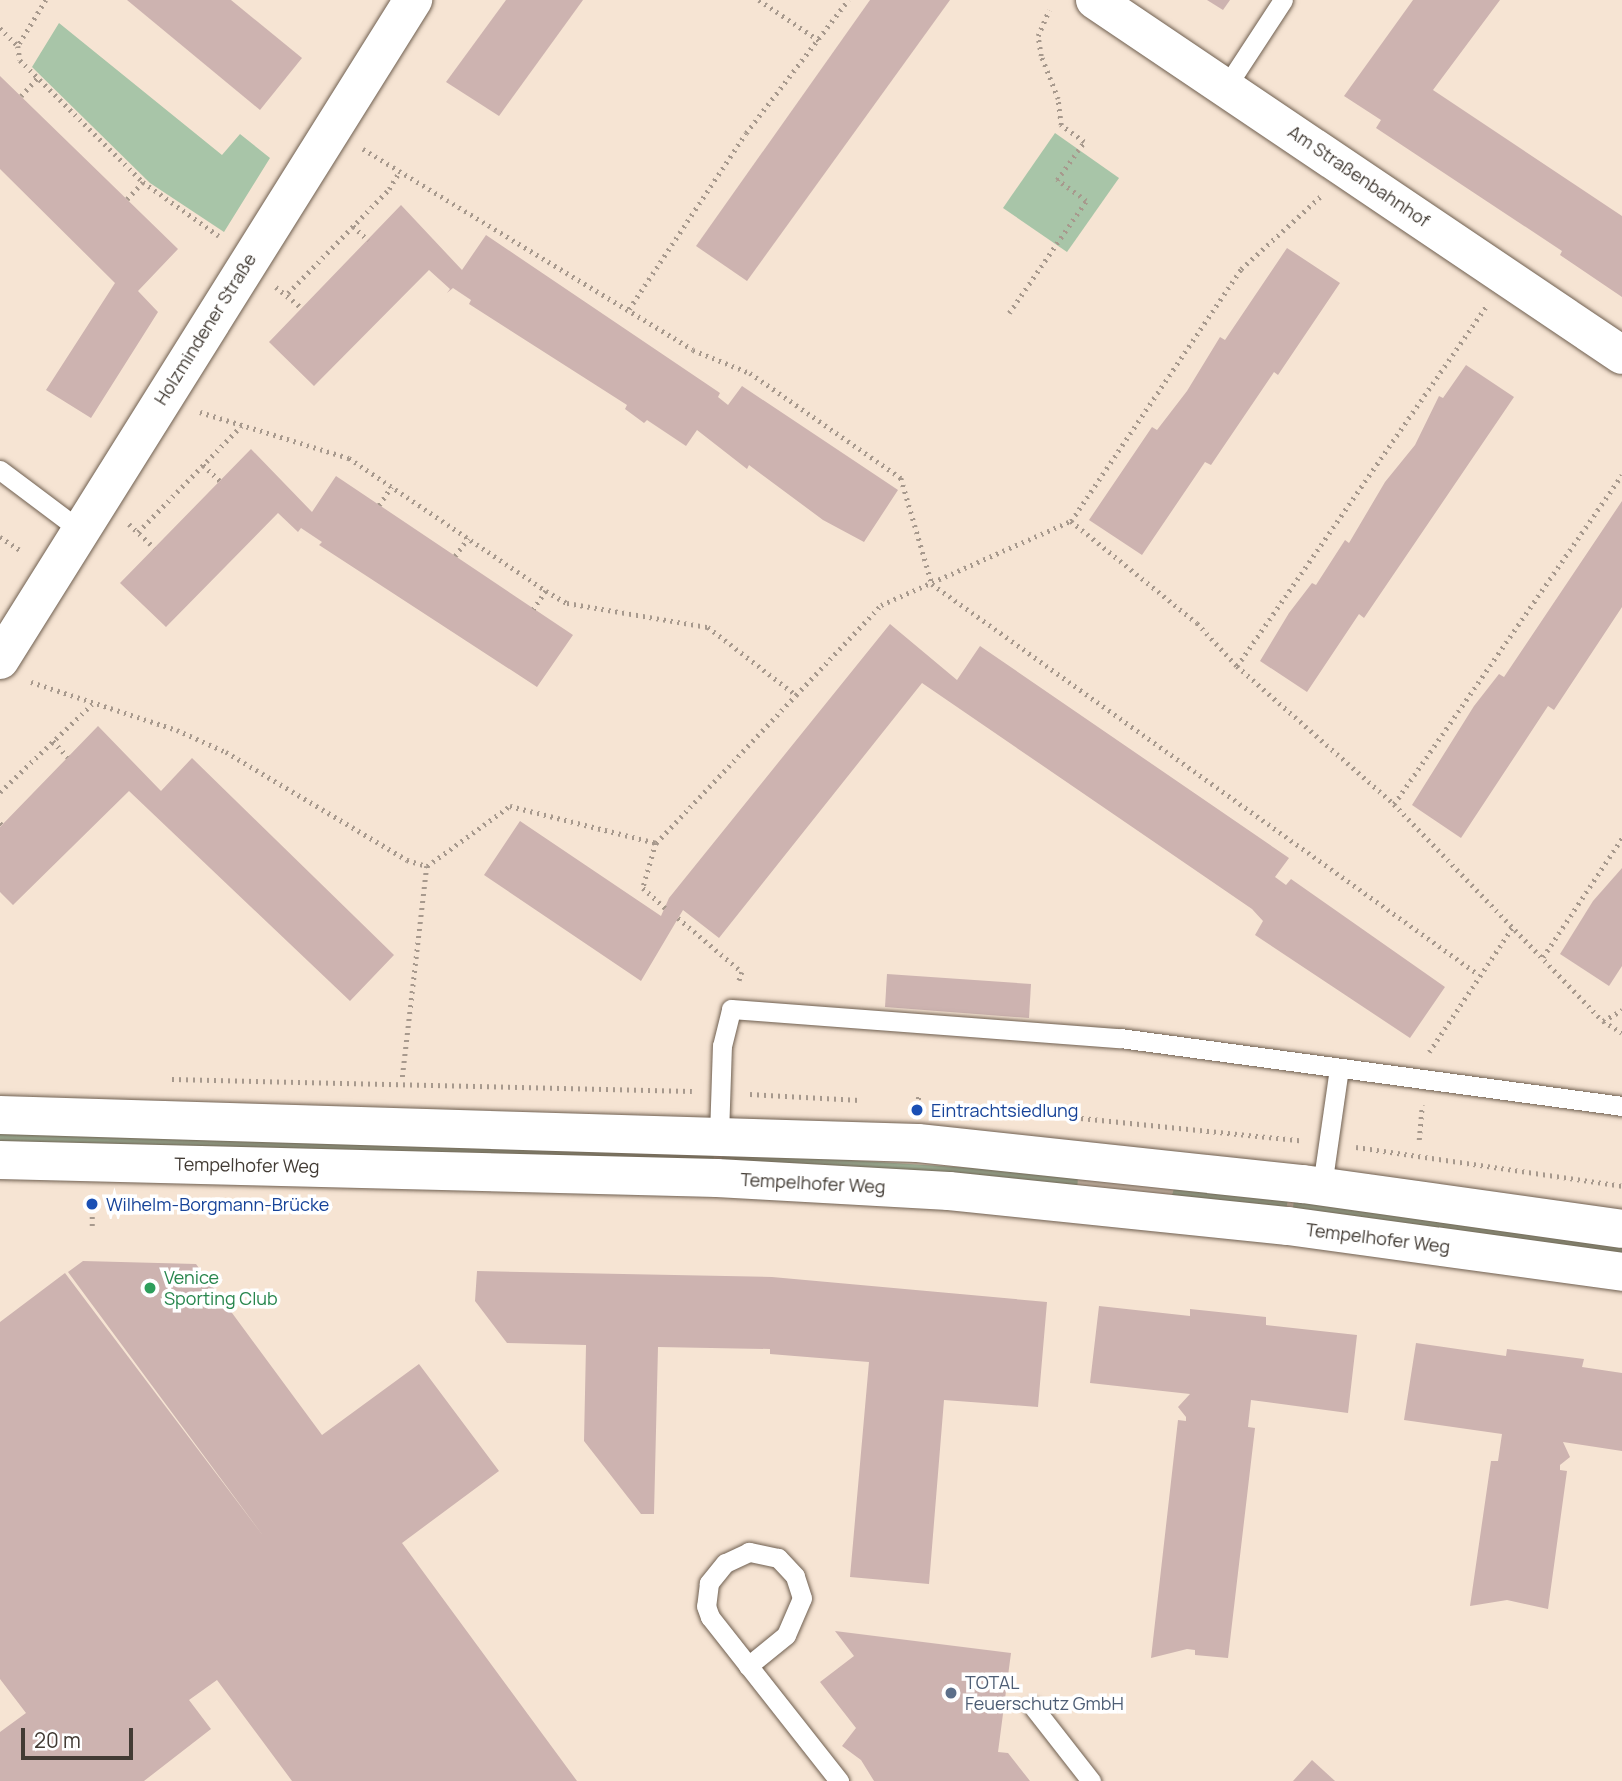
<!DOCTYPE html>
<html>
<head>
<meta charset="utf-8">
<style>
	body { margin:0 }
	#map { position:relative; width:1622px; height:1781px; overflow:hidden; background:#f6e4d3; font-family:Manrope,sans-serif }
	div>[style] { position:absolute }
	.green>* { inset:0; background:#a8c5a8 }
	.building>* { inset:0; background:#cdb3b0 }
	.path>* { height:4.5px; margin-top:-2.25px; transform-origin:0; background:repeating-linear-gradient(90deg,#a7998d 0 2px,transparent 0 7px) }
	.roads { filter:drop-shadow(0 0 2px #6f5f50) drop-shadow(0 0 2px #6f5f50) }
	.service>* { height:19px; margin:-9.5px; padding:0 9.5px; transform-origin:9.5px; border-radius:9.5px; background:#fff }
	.minor>* { height:38px; margin:-19px; padding:0 19px; transform-origin:19px; border-radius:19px; background:#fff }
	.tertiary>* { height:38px; margin:-19px; padding:0 19px; transform-origin:19px; border-radius:19px; background:#fff }
	.dots>* { width:19px; height:19px; translate:-50% -50%; box-sizing:border-box; border:4px solid #fff; border-radius:50% }
	span { translate:-50% -50%; white-space:nowrap; text-align:center; line-height:1.15; -webkit-text-stroke:7px #fff; paint-order:stroke }
	.street-label { font-size:18px; color:#423b34 }
	.transit-label { font-size:18px; color:#164399 }
	.left { translate:0 -50%; text-align:left }
	.leisure-label { font-size:18px; color:#27864d }
	.service-label { font-size:18px; color:#4e5e75 }
	.scale { position:absolute; left:21px; top:1728px; width:112px; height:32px; box-sizing:border-box; border:4px solid #423b34; border-top:0; padding-left:9px; font-size:21px; line-height:24px; white-space:nowrap; color:#423b34; -webkit-text-stroke:5px #fff; paint-order:stroke }
</style>
</head>
<body>
<div id="map">
	<div class="green">
		<i style="clip-path:polygon(59px 23px,222px 155px,240px 134px,270px 158px,224px 232px,150px 183px,32px 67px)"></i>
		<i style="clip-path:polygon(1055px 133px,1119px 178px,1067px 252px,1003px 208px)"></i>
		<i style="clip-path:polygon(0 1133px,714px 1152px,713px 1169px,0 1149px)"></i>
		<i style="clip-path:polygon(722px 1152px,1078px 1175px,1077px 1193px,721px 1169px)"></i>
		<i style="clip-path:polygon(1175px 1186px,1288px 1199px,1285px 1216px,1171px 1198px)"></i>
		<i style="clip-path:polygon(1294px 1199px,1622px 1245px,1622px 1263px,1292px 1217px)"></i>
	</div>
	<div class="building">
		<i style="clip-path:polygon(127px 0,231px 0,302px 58px,260px 110px)"></i>
		<i style="clip-path:polygon(506px 0,583px 0,499px 116px,446px 82px)"></i>
		<i style="clip-path:polygon(870px 0,950px 0,747px 281px,696px 246px)"></i>
		<i style="clip-path:polygon(1207px 0,1230px 0,1223px 10px)"></i>
		<i style="clip-path:polygon(1413px 0,1500px 0,1433px 90px,1622px 216px,1622px 297px,1560px 255px,1562px 251px,1376px 128px,1381px 120px,1344px 96px)"></i>
		<i style="clip-path:polygon(0 76px,178px 249px,138px 291px,158px 312px,91px 418px,46px 390px,115px 283px,0 169px)"></i>
		<i style="clip-path:polygon(401px 205px,462px 270px,486px 235px,720px 393px,718px 397px,728px 405px,742px 386px,898px 490px,864px 542px,823px 520px,749px 465px,747px 469px,697px 430px,686px 446px,647px 420px,644px 423px,625px 409px,627px 405px,469px 304px,471px 300px,453px 288px,447px 293px,450px 289px,429px 270px,314px 386px,269px 342px)"></i>
		<i style="clip-path:polygon(1287px 248px,1340px 283px,1278px 375px,1274px 372px,1211px 465px,1205px 462px,1142px 555px,1089px 520px,1152px 427px,1157px 430px,1187px 391px,1220px 337px,1225px 340px)"></i>
		<i style="clip-path:polygon(1466px 365px,1514px 397px,1364px 618px,1359px 614px,1307px 692px,1260px 661px,1289px 613px,1312px 583px,1316px 585px,1345px 540px,1349px 543px,1385px 482px,1415px 445px,1439px 396px,1443px 398px)"></i>
		<i style="clip-path:polygon(251px 449px,312px 512px,336px 476px,573px 635px,537px 687px,319px 545px,322px 542px,301px 528px,298px 532px,278px 513px,166px 627px,120px 583px)"></i>
		<i style="clip-path:polygon(1622px 501px,1622px 607px,1554px 710px,1548px 706px,1461px 838px,1412px 805px,1474px 706px,1499px 674px,1504px 677px)"></i>
		<i style="clip-path:polygon(890px 624px,957px 680px,980px 646px,1289px 858px,1275px 877px,1286px 885px,1291px 879px,1445px 987px,1410px 1038px,1255px 935px,1263px 921px,1252px 909px,922px 683px,719px 938px,683px 910px,641px 981px,484px 875px,520px 821px,661px 916px,669px 898px)"></i>
		<i style="clip-path:polygon(98px 726px,161px 791px,192px 758px,394px 955px,350px 1001px,129px 791px,13px 905px,0 892px,0 827px)"></i>
		<i style="clip-path:polygon(1622px 868px,1622px 966px,1609px 986px,1560px 954px,1593px 901px)"></i>
		<i style="clip-path:polygon(887px 974px,1031px 984px,1029px 1018px,885px 1007px)"></i>
		<i style="clip-path:polygon(83px 1261px,196px 1264px,322px 1435px,419px 1364px,499px 1471px,402px 1543px,577px 1781px,292px 1781px,217px 1680px,189px 1700px,211px 1729px,144px 1781px,0 1781px,0 1732px,26px 1713px,0 1679px,0 1322px,65px 1273px,264px 1537px,68px 1272px)"></i>
		<i style="clip-path:polygon(477px 1271px,772px 1277px,1047px 1302px,1038px 1407px,944px 1400px,929px 1584px,850px 1577px,869px 1362px,770px 1354px,770px 1349px,658px 1347px,654px 1514px,641px 1514px,584px 1441px,586px 1345px,507px 1343px,475px 1301px)"></i>
		<i style="clip-path:polygon(1099px 1306px,1190px 1316px,1190px 1309px,1266px 1317px,1266px 1325px,1357px 1335px,1348px 1413px,1251px 1400px,1248px 1427px,1255px 1428px,1228px 1658px,1195px 1655px,1195px 1650px,1187px 1649px,1151px 1658px,1178px 1420px,1186px 1421px,1186px 1417px,1178px 1407px,1190px 1394px,1090px 1383px)"></i>
		<i style="clip-path:polygon(1416px 1343px,1506px 1356px,1507px 1349px,1584px 1359px,1582px 1367px,1622px 1373px,1622px 1451px,1563px 1442px,1570px 1457px,1560px 1465px,1560px 1470px,1567px 1471px,1548px 1609px,1507px 1600px,1470px 1606px,1491px 1461px,1498px 1461px,1502px 1434px,1404px 1420px)"></i>
		<i style="clip-path:polygon(835px 1631px,1011px 1653px,998px 1752px,1008px 1753px,1030px 1781px,874px 1781px,861px 1760px,842px 1746px,856px 1728px,820px 1682px,854px 1656px)"></i>
		<i style="clip-path:polygon(1312px 1760px,1335px 1781px,1293px 1781px)"></i>
	</div>
	<div class="path">
		<i style="left:46px;top:0;width:54px;rotate:121.3deg"></i>
		<i style="left:18px;top:46px;width:14px;rotate:82deg"></i>
		<i style="left:20px;top:60px;width:173px;rotate:44.8deg"></i>
		<i style="left:143px;top:182px;width:93px;rotate:35.4deg"></i>
		<i style="left:759px;top:0;width:73px;rotate:33.9deg"></i>
		<i style="left:0;top:28px;width:25px;rotate:45deg"></i>
		<i style="left:21px;top:96px;width:24px;rotate:-48deg"></i>
		<i style="left:363px;top:149px;width:386px;rotate:31.3deg"></i>
		<i style="left:693px;top:350px;width:61px;rotate:22deg"></i>
		<i style="left:750px;top:373px;width:184px;rotate:34.8deg"></i>
		<i style="left:901px;top:478px;width:110px;rotate:73.7deg"></i>
		<i style="left:932px;top:584px;width:671px;rotate:35.54deg"></i>
		<i style="left:127px;top:199px;width:23px;rotate:-47deg"></i>
		<i style="left:353px;top:226px;width:21px;rotate:43deg"></i>
		<i style="left:276px;top:287px;width:33px;rotate:39deg"></i>
		<i style="left:288px;top:293px;width:145px;rotate:-45.8deg"></i>
		<i style="left:389px;top:189px;width:21px;rotate:-59deg"></i>
		<i style="left:629px;top:309px;width:211px;rotate:-56.4deg"></i>
		<i style="left:746px;top:133px;width:168px;rotate:-52.5deg"></i>
		<i style="left:1009px;top:313px;width:136px;rotate:-55.5deg"></i>
		<i style="left:1086px;top:201px;width:36px;rotate:-144deg"></i>
		<i style="left:1057px;top:180px;width:47px;rotate:-54.6deg"></i>
		<i style="left:1084px;top:142px;width:29px;rotate:-144deg"></i>
		<i style="left:1061px;top:125px;width:26px;rotate:-97deg"></i>
		<i style="left:1058px;top:99px;width:46px;rotate:-111.6deg"></i>
		<i style="left:1041px;top:56px;width:20px;rotate:-99deg"></i>
		<i style="left:1038px;top:36px;width:28px;rotate:-67deg"></i>
		<i style="left:200px;top:412px;width:156px;rotate:17.2deg"></i>
		<i style="left:349px;top:458px;width:238px;rotate:34deg"></i>
		<i style="left:546px;top:591px;width:22px;rotate:124deg"></i>
		<i style="left:203px;top:465px;width:23px;rotate:43deg"></i>
		<i style="left:379px;top:505px;width:22px;rotate:-56deg"></i>
		<i style="left:1071px;top:521px;width:162px;rotate:39deg"></i>
		<i style="left:1197px;top:623px;width:59px;rotate:47.1deg"></i>
		<i style="left:1237px;top:666px;width:209px;rotate:41.3deg"></i>
		<i style="left:1394px;top:804px;width:301px;rotate:46.1deg"></i>
		<i style="left:1603px;top:1021px;width:22px;rotate:32deg"></i>
		<i style="left:129px;top:524px;width:35px;rotate:43deg"></i>
		<i style="left:138px;top:532px;width:148px;rotate:-45.8deg"></i>
		<i style="left:0;top:537px;width:27px;rotate:33deg"></i>
		<i style="left:455px;top:556px;width:22px;rotate:-54deg"></i>
		<i style="left:546px;top:591px;width:24px;rotate:30deg"></i>
		<i style="left:567px;top:603px;width:143px;rotate:9.7deg"></i>
		<i style="left:708px;top:627px;width:111px;rotate:37.7deg"></i>
		<i style="left:796px;top:695px;width:124px;rotate:-46.6deg"></i>
		<i style="left:881px;top:605px;width:208px;rotate:-23.9deg"></i>
		<i style="left:1071px;top:521px;width:304px;rotate:-56deg"></i>
		<i style="left:1241px;top:269px;width:108px;rotate:-42.4deg"></i>
		<i style="left:1237px;top:666px;width:437px;rotate:-55.3deg"></i>
		<i style="left:31px;top:682px;width:154px;rotate:18.2deg"></i>
		<i style="left:177px;top:730px;width:54px;rotate:24.2deg"></i>
		<i style="left:226px;top:752px;width:211px;rotate:30.8deg"></i>
		<i style="left:407px;top:860px;width:21px;rotate:17deg"></i>
		<i style="left:427px;top:866px;width:217px;rotate:96.6deg"></i>
		<i style="left:53px;top:741px;width:22px;rotate:47deg"></i>
		<i style="left:0;top:792px;width:127px;rotate:-43.7deg"></i>
		<i style="left:1394px;top:804px;width:400px;rotate:-55.3deg"></i>
		<i style="left:0;top:823px;width:3px;rotate:45deg"></i>
		<i style="left:656px;top:843px;width:47px;rotate:106.1deg"></i>
		<i style="left:643px;top:888px;width:31px;rotate:42deg"></i>
		<i style="left:427px;top:866px;width:102px;rotate:-35.9deg"></i>
		<i style="left:510px;top:806px;width:151px;rotate:14.2deg"></i>
		<i style="left:656px;top:843px;width:204px;rotate:-46.6deg"></i>
		<i style="left:678px;top:918px;width:84px;rotate:40.2deg"></i>
		<i style="left:742px;top:972px;width:9px;rotate:108deg"></i>
		<i style="left:1543px;top:957px;width:143px;rotate:-56.4deg"></i>
		<i style="left:1603px;top:1021px;width:22px;rotate:-30deg"></i>
		<i style="left:1429px;top:1052px;width:149px;rotate:-56.2deg"></i>
		<i style="left:172px;top:1079px;width:520px;rotate:1.32deg"></i>
		<i style="left:750px;top:1094px;width:110px;rotate:3.1deg"></i>
		<i style="left:917px;top:1106px;width:12px;rotate:-81deg"></i>
		<i style="left:963px;top:1106px;width:338px;rotate:5.8deg"></i>
		<i style="left:1419px;top:1140px;width:35px;rotate:-85deg"></i>
		<i style="left:1356px;top:1147px;width:269px;rotate:8.3deg"></i>
		<i style="left:92px;top:1226px;width:22px;rotate:-90deg"></i>
	</div>
	<div class="roads">
		<div class="service">
			<i style="left:1226px;top:87px;width:104px;rotate:-56.8deg"></i>
			<i style="left:0;top:470px;width:100px;rotate:36.9deg"></i>
			<i style="left:719px;top:1135px;width:89px;rotate:-88.1deg"></i>
			<i style="left:722px;top:1046px;width:38px;rotate:-76deg"></i>
			<i style="left:731px;top:1009px;width:390px;rotate:4.3deg"></i>
			<i style="left:1120px;top:1038px;width:507px;rotate:7.71deg"></i>
			<i style="left:1322px;top:1186px;width:119px;rotate:-81.8deg"></i>
			<i style="left:748px;top:1666px;width:49px;rotate:-39.2deg"></i>
			<i style="left:786px;top:1635px;width:40px;rotate:-66.6deg"></i>
			<i style="left:802px;top:1598px;width:23px;rotate:-108deg"></i>
			<i style="left:795px;top:1576px;width:25px;rotate:-133deg"></i>
			<i style="left:778px;top:1558px;width:30px;rotate:-168deg"></i>
			<i style="left:749px;top:1552px;width:26px;rotate:155deg"></i>
			<i style="left:725px;top:1563px;width:26px;rotate:129deg"></i>
			<i style="left:709px;top:1583px;width:23px;rotate:97deg"></i>
			<i style="left:706px;top:1606px;width:12px;rotate:70deg"></i>
			<i style="left:710px;top:1617px;width:209px;rotate:51.8deg"></i>
			<i style="left:1034px;top:1708px;width:93px;rotate:52deg"></i>
		</div>
		<div class="minor">
			<i style="left:1095px;top:0;width:635px;rotate:33.97deg"></i>
			<i style="left:0;top:660px;width:779px;rotate:-57.96deg"></i>
		</div>
		<div class="tertiary">
			<i style="left:0;top:1115px;width:918px;rotate:1.75deg"></i>
			<i style="left:918px;top:1143px;width:387px;rotate:6.1deg"></i>
			<i style="left:1303px;top:1184px;width:322px;rotate:8deg"></i>
			<i style="left:0;top:1160px;width:717px;rotate:1.44deg"></i>
			<i style="left:717px;top:1178px;width:232px;rotate:3.2deg"></i>
			<i style="left:949px;top:1191px;width:341px;rotate:5.9deg"></i>
			<i style="left:1288px;top:1226px;width:337px;rotate:7.8deg"></i>
		</div>
	</div>
	<div class="dots">
		<i style="left:917px;top:1110px;background:#1a4fb4"></i>
		<i style="left:92px;top:1204px;background:#1a4fb4"></i>
		<i style="left:150px;top:1288px;background:#2e9e5b"></i>
		<i style="left:951px;top:1693px;background:#5c6f8a"></i>
	</div>
	<div class="street-label">
		<span style="left:1359px;top:176px;rotate:34deg">Am Straßenbahnhof</span>
		<span style="left:205px;top:329px;rotate:-58deg">Holzmindener Straße</span>
		<span style="left:247px;top:1165px;rotate:1deg">Tempelhofer Weg</span>
		<span style="left:813px;top:1183px;rotate:3deg">Tempelhofer Weg</span>
		<span style="left:1378px;top:1238px;rotate:7deg">Tempelhofer Weg</span>
	</div>
	<div class="transit-label">
		<span class="left" style="left:931px;top:1110px">Eintrachtsiedlung</span>
		<span class="left" style="left:106px;top:1204px">Wilhelm-Borgmann-Brücke</span>
	</div>
	<div class="leisure-label">
		<span class="left" style="left:164px;top:1288px">Venice<br>Sporting Club</span>
	</div>
	<div class="service-label">
		<span class="left" style="left:965px;top:1693px">TOTAL<br>Feuerschutz GmbH</span>
	</div>
	<div class="scale">20 m</div>
</div>
</body>
</html>
